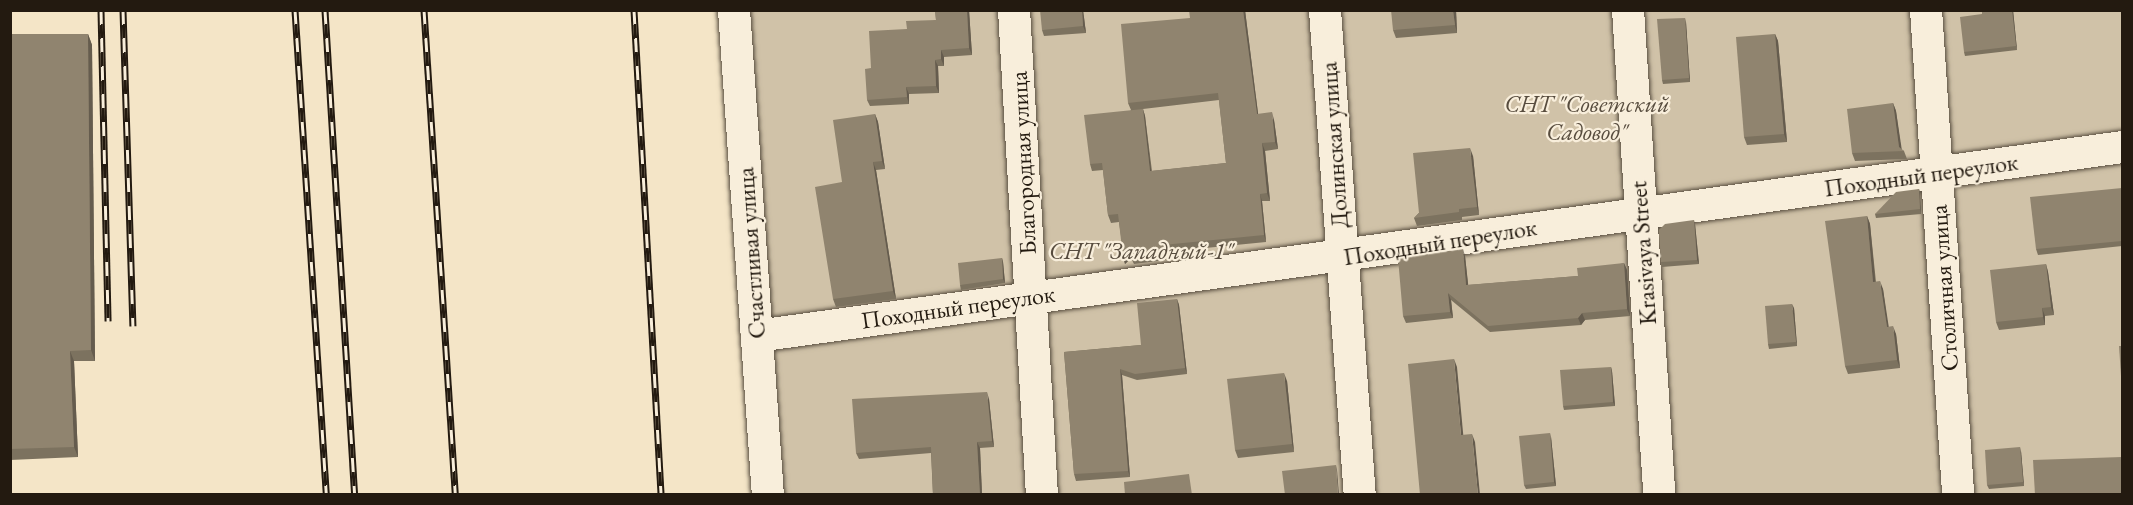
<!DOCTYPE html>
<html>
<head>
<meta charset="utf-8">
<style>
	body { margin:0 }
	#map { position:relative; width:2133px; height:505px; overflow:hidden; background:#f4e5c7; font-family:"EB Garamond",serif }
	div>[style] { position:absolute }
	.green>* { inset:0; background:#d0c2a8 }
	.roads { filter:drop-shadow(0 0 2px #574d3e) drop-shadow(0 0 2px #574d3e) }
	.street>* { height:32px; margin:-16px; padding:0 16px; transform-origin:16px; border-radius:16px; background:#f8eedb }
	.rail>* { height:7px; margin-top:-3.5px; transform-origin:0; background:repeating-linear-gradient(90deg,#f8eedb 0 14px,#231a10 0 28px); box-sizing:border-box; border-block:2px solid #231a10 }
	.wall>* { inset:0; background:#7c725f }
	.shaded-wall>* { inset:0; background:#655c4e }
	.building>* { inset:0; background:#90846f }
	span { translate:-50% -50%; white-space:nowrap; text-align:center; line-height:1.15; -webkit-text-stroke:4.5px #f8eedb; paint-order:stroke }
	.park-label { font-size:24px; color:#574c3e; font-style:italic }
	.street-label { font-size:24px; color:#231a10 }
	.frame { position:absolute; inset:0; border:12px solid #231a10; pointer-events:none }
</style>
</head>
<body>
<div id="map">
	<div class="green">
		<i style="clip-path:polygon(721px 11px,2122px 11px,2122px 494px,753px 494px)"></i>
	</div>
	<div class="roads">
		<div class="street">
			<i style="left:734px;top:10px;width:485px;rotate:86deg"></i>
			<i style="left:1014px;top:10px;width:485px;rotate:86.7deg"></i>
			<i style="left:1325px;top:10px;width:485px;rotate:85.9deg"></i>
			<i style="left:1628px;top:10px;width:485px;rotate:86.3deg"></i>
			<i style="left:1926px;top:10px;width:485px;rotate:86.2deg"></i>
			<i style="left:757px;top:336px;width:1378px;rotate:-7.88deg"></i>
		</div>
	</div>
	<div class="rail">
		<i style="left:101px;top:10px;width:311px;rotate:88.7deg"></i>
		<i style="left:123px;top:10px;width:316px;rotate:88.2deg"></i>
		<i style="left:295px;top:10px;width:485px;rotate:86.3deg"></i>
		<i style="left:325px;top:10px;width:485px;rotate:86.5deg"></i>
		<i style="left:424px;top:10px;width:485px;rotate:86.3deg"></i>
		<i style="left:634px;top:10px;width:485px;rotate:86.8deg"></i>
	</div>
	<div class="wall">
		<i style="clip-path:polygon(935px 10px,969px 10px,972px 55px,944px 57px,944px 66px,938px 66px,939px 93px,909px 94px,909px 104px,870px 106px,867px 100px,871px 68px,907px 29px,936px 20px)"></i>
		<i style="clip-path:polygon(1083px 10px,1086px 33px,1044px 36px,1042px 30px)"></i>
		<i style="clip-path:polygon(evenodd,1245px 10px,1258px 114px,1274px 120px,1278px 149px,1265px 151px,1270px 201px,1262px 201px,1266px 242px,1165px 252px,1166px 260px,1134px 264px,1131px 258px,1125px 264px,1119px 222px,1111px 223px,1108px 215px,1103px 170px,1092px 171px,1090px 164px,1131px 110px,1128px 103px,1190px 18px,1245px 10px,1219px 100px,1226px 163px,1152px 171px,1145px 116px,1143px 109px,1219px 100px)"></i>
		<i style="clip-path:polygon(1456px 10px,1457px 33px,1396px 38px,1393px 30px)"></i>
		<i style="clip-path:polygon(2013px 10px,2017px 50px,1965px 56px,1964px 52px)"></i>
		<i style="clip-path:polygon(1686px 22px,1690px 82px,1663px 84px,1662px 80px)"></i>
		<i style="clip-path:polygon(10px 34px,88px 34px,92px 45px,95px 361px,74px 361px,78px 457px,10px 460px)"></i>
		<i style="clip-path:polygon(1775px 34px,1778px 41px,1787px 142px,1747px 145px,1744px 137px)"></i>
		<i style="clip-path:polygon(1893px 103px,1896px 111px,1901px 149px,1904px 151px,1907px 159px,1855px 161px,1852px 153px)"></i>
		<i style="clip-path:polygon(875px 114px,878px 122px,885px 169px,876px 170px,896px 299px,836px 307px,833px 299px)"></i>
		<i style="clip-path:polygon(1473px 156px,1479px 215px,1462px 217px,1462px 220px,1417px 226px,1414px 218px)"></i>
		<i style="clip-path:polygon(2122px 188px,2122px 246px,2038px 255px,2036px 249px)"></i>
		<i style="clip-path:polygon(1919px 189px,1920px 193px,1921px 214px,1876px 218px,1875px 214px)"></i>
		<i style="clip-path:polygon(1867px 216px,1870px 224px,1876px 282px,1883px 289px,1888px 327px,1896px 334px,1900px 368px,1848px 374px,1845px 366px)"></i>
		<i style="clip-path:polygon(1695px 224px,1699px 264px,1662px 267px,1661px 262px)"></i>
		<i style="clip-path:polygon(1465px 256px,1468px 285px,1578px 276px,1624px 263px,1627px 270px,1630px 316px,1585px 320px,1581px 325px,1490px 332px,1451px 300px,1453px 318px,1406px 323px,1403px 316px)"></i>
		<i style="clip-path:polygon(1002px 258px,1003px 262px,1005px 283px,961px 290px,960px 285px)"></i>
		<i style="clip-path:polygon(2046px 264px,2048px 272px,2054px 315px,2045px 316px,2045px 325px,1999px 330px,1996px 322px)"></i>
		<i style="clip-path:polygon(1177px 299px,1179px 305px,1187px 374px,1137px 380px,1122px 375px,1130px 477px,1076px 481px,1074px 474px,1064px 352px,1141px 345px)"></i>
		<i style="clip-path:polygon(1794px 308px,1797px 346px,1769px 349px,1768px 344px)"></i>
		<i style="clip-path:polygon(1611px 367px,1612px 371px,1615px 406px,1564px 410px,1563px 406px)"></i>
		<i style="clip-path:polygon(1287px 381px,1294px 452px,1238px 458px,1235px 450px)"></i>
		<i style="clip-path:polygon(989px 399px,994px 447px,980px 448px,982px 495px,933px 495px,931px 453px,859px 459px,856px 453px)"></i>
		<i style="clip-path:polygon(1551px 437px,1556px 486px,1526px 489px,1524px 485px)"></i>
		<i style="clip-path:polygon(2021px 451px,2024px 486px,1989px 489px,1987px 485px)"></i>
	</div>
	<div class="shaded-wall">
		<i style="clip-path:polygon(967px 10px,969px 10px,972px 55px,969px 48px)"></i>
		<i style="clip-path:polygon(1082px 10px,1083px 10px,1086px 33px,1083px 26px)"></i>
		<i style="clip-path:polygon(1243px 10px,1245px 10px,1259px 121px,1257px 114px)"></i>
		<i style="clip-path:polygon(1453px 10px,1456px 10px,1457px 33px,1455px 25px)"></i>
		<i style="clip-path:polygon(2012px 10px,2013px 10px,2017px 50px,2016px 46px)"></i>
		<i style="clip-path:polygon(1685px 18px,1686px 22px,1690px 82px,1689px 78px)"></i>
		<i style="clip-path:polygon(88px 34px,92px 45px,95px 361px,91px 350px)"></i>
		<i style="clip-path:polygon(1775px 34px,1778px 41px,1787px 142px,1784px 134px)"></i>
		<i style="clip-path:polygon(941px 50px,944px 57px,944px 66px,941px 59px)"></i>
		<i style="clip-path:polygon(935px 60px,938px 66px,939px 93px,936px 86px)"></i>
		<i style="clip-path:polygon(906px 87px,909px 94px,909px 104px,907px 97px)"></i>
		<i style="clip-path:polygon(1893px 103px,1896px 111px,1902px 151px,1899px 147px)"></i>
		<i style="clip-path:polygon(1143px 109px,1145px 116px,1152px 178px,1150px 171px)"></i>
		<i style="clip-path:polygon(1272px 112px,1274px 120px,1278px 149px,1275px 142px)"></i>
		<i style="clip-path:polygon(875px 114px,878px 122px,885px 169px,882px 161px)"></i>
		<i style="clip-path:polygon(1262px 143px,1265px 151px,1270px 201px,1267px 193px)"></i>
		<i style="clip-path:polygon(1470px 148px,1473px 156px,1479px 215px,1477px 207px)"></i>
		<i style="clip-path:polygon(873px 162px,876px 170px,896px 299px,893px 291px)"></i>
		<i style="clip-path:polygon(1919px 189px,1920px 193px,1921px 214px,1920px 209px)"></i>
		<i style="clip-path:polygon(1260px 194px,1262px 201px,1266px 242px,1264px 235px)"></i>
		<i style="clip-path:polygon(1867px 216px,1870px 224px,1876px 290px,1873px 282px)"></i>
		<i style="clip-path:polygon(1694px 220px,1695px 224px,1699px 264px,1697px 260px)"></i>
		<i style="clip-path:polygon(1130px 249px,1131px 258px,1125px 264px,1123px 257px)"></i>
		<i style="clip-path:polygon(1463px 249px,1465px 256px,1469px 292px,1466px 285px)"></i>
		<i style="clip-path:polygon(1002px 258px,1003px 262px,1005px 283px,1003px 279px)"></i>
		<i style="clip-path:polygon(1624px 263px,1627px 270px,1630px 316px,1627px 309px)"></i>
		<i style="clip-path:polygon(2046px 264px,2048px 272px,2054px 315px,2051px 307px)"></i>
		<i style="clip-path:polygon(1880px 281px,1883px 289px,1890px 335px,1887px 327px)"></i>
		<i style="clip-path:polygon(1448px 293px,1451px 300px,1453px 318px,1450px 312px)"></i>
		<i style="clip-path:polygon(1177px 299px,1179px 305px,1187px 374px,1185px 368px)"></i>
		<i style="clip-path:polygon(1792px 304px,1794px 308px,1797px 346px,1796px 342px)"></i>
		<i style="clip-path:polygon(2042px 308px,2045px 316px,2045px 325px,2043px 317px)"></i>
		<i style="clip-path:polygon(1582px 313px,1585px 320px,1581px 325px,1578px 318px)"></i>
		<i style="clip-path:polygon(1893px 326px,1896px 334px,1900px 368px,1897px 360px)"></i>
		<i style="clip-path:polygon(70px 351px,74px 361px,78px 457px,74px 447px)"></i>
		<i style="clip-path:polygon(1454px 359px,1457px 367px,1464px 443px,1461px 435px)"></i>
		<i style="clip-path:polygon(1611px 367px,1612px 371px,1615px 406px,1613px 402px)"></i>
		<i style="clip-path:polygon(1120px 369px,1122px 375px,1130px 477px,1128px 471px)"></i>
		<i style="clip-path:polygon(1284px 373px,1287px 381px,1294px 452px,1292px 444px)"></i>
		<i style="clip-path:polygon(987px 392px,989px 399px,994px 447px,992px 441px)"></i>
		<i style="clip-path:polygon(1550px 433px,1551px 437px,1556px 486px,1554px 482px)"></i>
		<i style="clip-path:polygon(1472px 434px,1475px 442px,1480px 495px,1478px 495px)"></i>
		<i style="clip-path:polygon(977px 442px,980px 448px,982px 495px,980px 495px)"></i>
		<i style="clip-path:polygon(2020px 447px,2021px 451px,2024px 486px,2023px 482px)"></i>
		<i style="clip-path:polygon(1336px 465px,1337px 470px,1339px 495px,1338px 495px)"></i>
	</div>
	<div class="building">
		<i style="clip-path:polygon(935px 10px,967px 10px,969px 48px,941px 50px,941px 59px,935px 60px,936px 86px,906px 87px,907px 97px,867px 100px,865px 69px,871px 68px,869px 31px,907px 29px,906px 21px,936px 20px)"></i>
		<i style="clip-path:polygon(1040px 10px,1082px 10px,1083px 26px,1042px 30px)"></i>
		<i style="clip-path:polygon(1189px 10px,1243px 10px,1257px 114px,1272px 112px,1275px 142px,1262px 143px,1267px 193px,1260px 194px,1264px 235px,1163px 245px,1164px 252px,1131px 256px,1130px 249px,1123px 257px,1118px 214px,1108px 215px,1102px 163px,1090px 164px,1084px 115px,1143px 109px,1150px 171px,1226px 163px,1218px 93px,1128px 103px,1121px 24px,1190px 18px)"></i>
		<i style="clip-path:polygon(1391px 10px,1453px 10px,1455px 25px,1393px 30px)"></i>
		<i style="clip-path:polygon(1982px 10px,2012px 10px,2016px 46px,1964px 52px,1960px 17px,1982px 14px)"></i>
		<i style="clip-path:polygon(1685px 18px,1689px 78px,1662px 80px,1657px 19px)"></i>
		<i style="clip-path:polygon(10px 34px,88px 34px,91px 350px,70px 351px,74px 447px,10px 449px)"></i>
		<i style="clip-path:polygon(1775px 34px,1784px 134px,1744px 137px,1736px 37px)"></i>
		<i style="clip-path:polygon(1893px 103px,1899px 147px,1904px 151px,1852px 153px,1847px 109px)"></i>
		<i style="clip-path:polygon(875px 114px,882px 161px,873px 162px,893px 291px,833px 299px,815px 187px,842px 182px,833px 120px)"></i>
		<i style="clip-path:polygon(1470px 148px,1477px 207px,1459px 209px,1459px 212px,1414px 218px,1419px 213px,1413px 153px)"></i>
		<i style="clip-path:polygon(2122px 188px,2122px 241px,2036px 249px,2030px 197px)"></i>
		<i style="clip-path:polygon(1919px 189px,1920px 209px,1875px 214px,1896px 192px)"></i>
		<i style="clip-path:polygon(1867px 216px,1873px 282px,1880px 281px,1887px 327px,1893px 326px,1897px 360px,1845px 366px,1825px 221px)"></i>
		<i style="clip-path:polygon(1694px 220px,1697px 260px,1661px 262px,1659px 230px,1665px 224px)"></i>
		<i style="clip-path:polygon(1463px 249px,1466px 285px,1578px 276px,1577px 268px,1624px 263px,1627px 309px,1582px 313px,1578px 318px,1488px 326px,1448px 293px,1450px 312px,1403px 316px,1398px 258px)"></i>
		<i style="clip-path:polygon(1002px 258px,1003px 279px,960px 285px,958px 263px)"></i>
		<i style="clip-path:polygon(2046px 264px,2051px 307px,2042px 308px,2043px 317px,1996px 322px,1990px 270px)"></i>
		<i style="clip-path:polygon(1177px 299px,1185px 368px,1135px 374px,1120px 369px,1128px 471px,1074px 474px,1064px 352px,1141px 345px,1137px 303px)"></i>
		<i style="clip-path:polygon(1792px 304px,1796px 342px,1768px 344px,1765px 306px)"></i>
		<i style="clip-path:polygon(2119px 346px,2122px 346px,2122px 391px)"></i>
		<i style="clip-path:polygon(1454px 359px,1461px 435px,1472px 434px,1478px 495px,1420px 495px,1408px 364px)"></i>
		<i style="clip-path:polygon(1611px 367px,1613px 402px,1563px 406px,1560px 370px)"></i>
		<i style="clip-path:polygon(1284px 373px,1292px 444px,1235px 450px,1227px 379px)"></i>
		<i style="clip-path:polygon(987px 392px,992px 441px,977px 442px,980px 495px,933px 495px,931px 447px,856px 453px,852px 399px)"></i>
		<i style="clip-path:polygon(1550px 433px,1554px 482px,1524px 485px,1519px 436px)"></i>
		<i style="clip-path:polygon(2020px 447px,2023px 482px,1987px 485px,1985px 450px)"></i>
		<i style="clip-path:polygon(2122px 457px,2122px 495px,2035px 495px,2033px 460px)"></i>
		<i style="clip-path:polygon(1336px 465px,1338px 495px,1285px 495px,1282px 471px)"></i>
		<i style="clip-path:polygon(1189px 474px,1192px 495px,1125px 495px,1124px 482px)"></i>
	</div>
	<div class="park-label">
		<span style="left:1587px;top:118px">СНТ "Советский<br>Садовод"</span>
		<span style="left:1141px;top:251px">СНТ "Западный-1"</span>
	</div>
	<div class="street-label">
		<span style="left:1334px;top:145px;rotate:-94deg">Долинская улица</span>
		<span style="left:1023px;top:163px;rotate:-93deg">Благородная улица</span>
		<span style="left:1921px;top:175px;rotate:-8deg">Походный переулок</span>
		<span style="left:1440px;top:242px;rotate:-9deg">Походный переулок</span>
		<span style="left:751px;top:253px;rotate:-94deg">Счастливая улица</span>
		<span style="left:1643px;top:253px;rotate:-94deg">Krasivaya Street</span>
		<span style="left:1944px;top:288px;rotate:-94deg">Столичная улица</span>
		<span style="left:958px;top:307px;rotate:-8deg">Походный переулок</span>
	</div>
	<div class="frame"></div>
</div>
</body>
</html>
